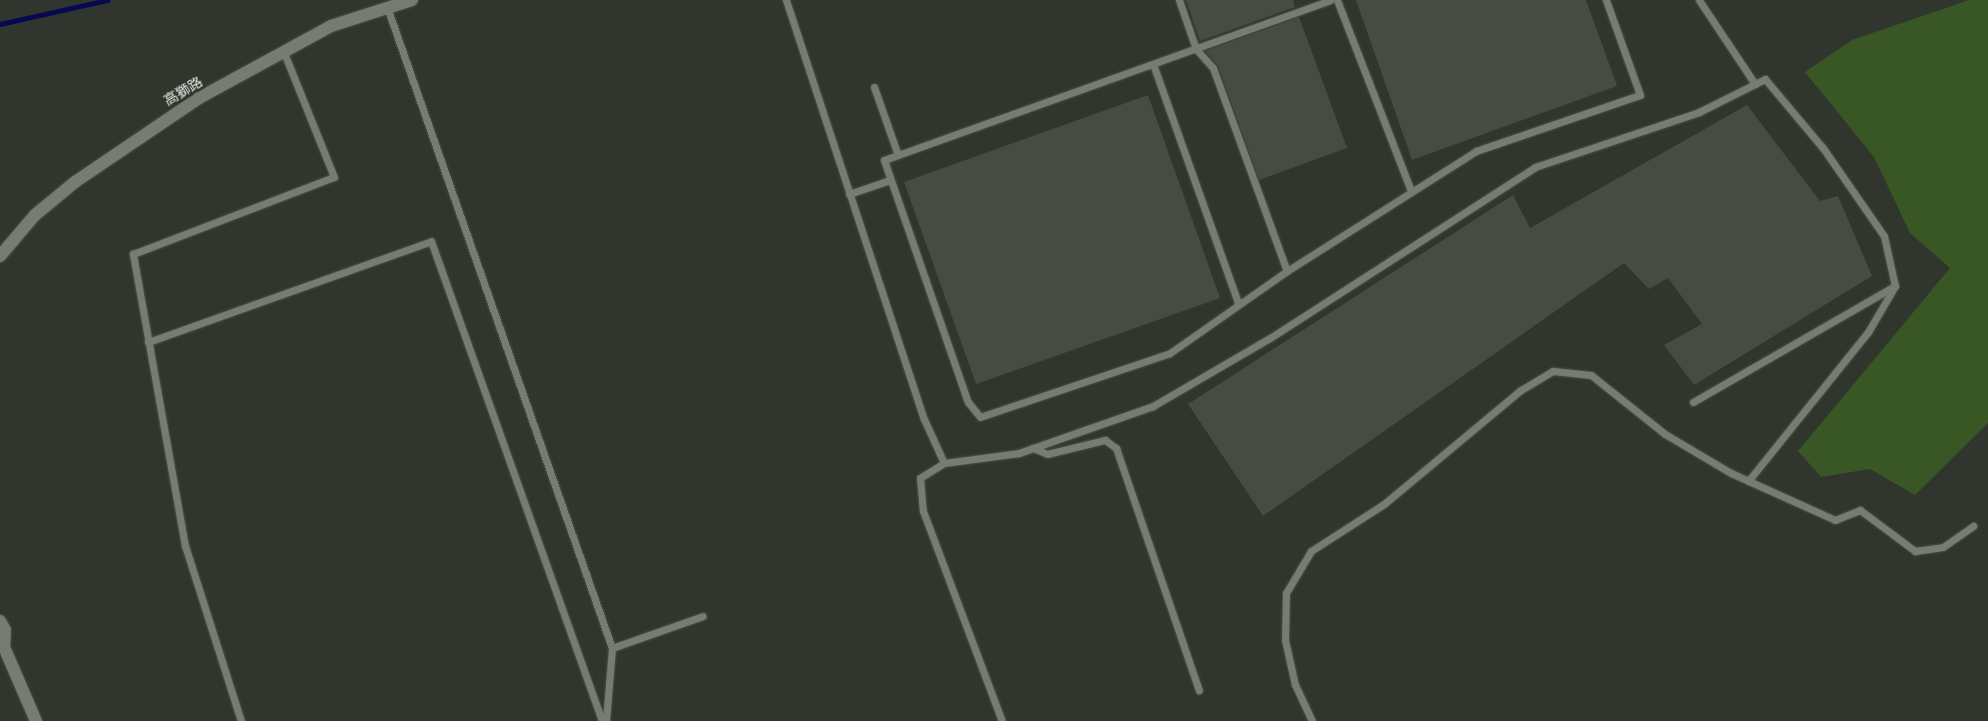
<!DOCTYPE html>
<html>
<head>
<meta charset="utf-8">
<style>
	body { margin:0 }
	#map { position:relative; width:1988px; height:721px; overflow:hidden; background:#30362d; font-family:Manrope,"Noto Sans TC",sans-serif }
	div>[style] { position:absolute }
	.green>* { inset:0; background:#385724 }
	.stream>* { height:4.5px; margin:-2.25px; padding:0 2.25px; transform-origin:2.25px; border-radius:2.25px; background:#080851 }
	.building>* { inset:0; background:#464c42 }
	.roads { filter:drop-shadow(0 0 1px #4c5149) drop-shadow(0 0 1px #4c5149) }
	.service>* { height:7px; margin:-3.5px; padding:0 3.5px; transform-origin:3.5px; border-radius:3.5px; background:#767c72 }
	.minor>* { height:12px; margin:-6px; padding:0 6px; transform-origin:6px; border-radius:6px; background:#767c72 }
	span { translate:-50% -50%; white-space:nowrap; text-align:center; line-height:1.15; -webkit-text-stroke:5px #30362d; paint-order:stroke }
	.street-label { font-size:14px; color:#e0e4de }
</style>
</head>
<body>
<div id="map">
	<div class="green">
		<i style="clip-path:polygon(1969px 0,1988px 0,1988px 423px,1915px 495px,1870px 469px,1821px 477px,1798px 451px,1950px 268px,1910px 233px,1874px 157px,1805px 72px,1852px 40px)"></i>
	</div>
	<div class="stream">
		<i style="left:0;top:24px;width:110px;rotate:-12.6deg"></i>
	</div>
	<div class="building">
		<i style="clip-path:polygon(1186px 0,1293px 0,1295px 7px,1200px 41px)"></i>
		<i style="clip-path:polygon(1356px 0,1586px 0,1617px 86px,1412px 160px)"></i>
		<i style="clip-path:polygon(1299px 17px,1347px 148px,1259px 180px,1218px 66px,1205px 51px)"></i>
		<i style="clip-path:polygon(1148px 95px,1220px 298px,976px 384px,904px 182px)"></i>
		<i style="clip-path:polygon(1747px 105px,1820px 201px,1838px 196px,1872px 276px,1694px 385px,1664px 345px,1702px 324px,1668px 278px,1649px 289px,1624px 263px,1263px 516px,1188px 404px,1513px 195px,1530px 228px)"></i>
	</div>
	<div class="roads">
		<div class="service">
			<i style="left:786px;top:0;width:441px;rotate:71.8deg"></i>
			<i style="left:924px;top:419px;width:48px;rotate:65.6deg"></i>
			<i style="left:944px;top:463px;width:28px;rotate:148deg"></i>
			<i style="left:920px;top:478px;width:33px;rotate:85deg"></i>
			<i style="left:923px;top:511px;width:224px;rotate:69.4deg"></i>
			<i style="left:1179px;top:0;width:52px;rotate:70.9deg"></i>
			<i style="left:1196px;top:49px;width:25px;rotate:48deg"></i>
			<i style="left:1213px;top:68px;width:216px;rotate:70deg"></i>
			<i style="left:1337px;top:0;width:205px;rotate:68.8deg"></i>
			<i style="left:1699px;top:0;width:101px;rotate:56.3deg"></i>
			<i style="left:387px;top:7px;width:679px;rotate:70.66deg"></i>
			<i style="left:612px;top:648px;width:96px;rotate:-19.4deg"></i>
			<i style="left:1153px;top:64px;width:254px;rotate:70.4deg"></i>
			<i style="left:874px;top:87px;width:72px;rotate:70.6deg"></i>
			<i style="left:898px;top:155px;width:459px;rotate:-19.7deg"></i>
			<i style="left:898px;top:155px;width:15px;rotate:160deg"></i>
			<i style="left:884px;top:160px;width:256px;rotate:70.9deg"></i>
			<i style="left:968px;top:402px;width:19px;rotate:51deg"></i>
			<i style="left:980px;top:417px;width:200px;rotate:-18.6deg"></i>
			<i style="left:1170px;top:353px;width:143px;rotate:-35deg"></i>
			<i style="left:1287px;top:271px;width:224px;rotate:-32.4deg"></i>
			<i style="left:1476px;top:151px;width:173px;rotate:-18.9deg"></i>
			<i style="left:1640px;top:95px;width:101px;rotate:-109.7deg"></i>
			<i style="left:849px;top:194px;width:43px;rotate:-18.9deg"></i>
			<i style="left:148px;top:342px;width:300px;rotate:-19.6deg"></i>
			<i style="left:431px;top:241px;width:510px;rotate:70.39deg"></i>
			<i style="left:1693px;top:402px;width:233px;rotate:-29.9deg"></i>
			<i style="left:1033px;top:448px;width:15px;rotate:23deg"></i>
			<i style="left:1047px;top:454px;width:60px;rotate:-13.6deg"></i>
			<i style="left:1105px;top:440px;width:14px;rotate:36deg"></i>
			<i style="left:1116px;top:448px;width:256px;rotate:71.1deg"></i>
			<i style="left:944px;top:463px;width:76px;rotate:-7.6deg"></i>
			<i style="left:1019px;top:453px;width:142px;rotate:-19.3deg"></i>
			<i style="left:1153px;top:406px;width:135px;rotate:-30.2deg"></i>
			<i style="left:1270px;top:338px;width:315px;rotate:-32.8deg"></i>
			<i style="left:1535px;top:167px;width:173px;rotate:-18.5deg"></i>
			<i style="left:1699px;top:112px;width:74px;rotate:-26.6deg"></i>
			<i style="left:1765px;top:79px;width:90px;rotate:50deg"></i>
			<i style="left:1823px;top:148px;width:107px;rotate:55.3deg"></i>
			<i style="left:1884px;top:236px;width:51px;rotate:77.6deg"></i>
			<i style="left:1895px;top:286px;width:53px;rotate:120.4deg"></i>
			<i style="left:1868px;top:332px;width:191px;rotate:128.8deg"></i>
			<i style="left:241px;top:721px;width:184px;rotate:-107.7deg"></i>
			<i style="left:185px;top:546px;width:297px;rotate:-100.1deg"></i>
			<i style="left:133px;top:254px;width:215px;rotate:-21deg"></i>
			<i style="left:334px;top:177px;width:137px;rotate:-111.9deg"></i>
			<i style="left:606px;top:721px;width:73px;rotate:-85.3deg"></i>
			<i style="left:1312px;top:721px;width:40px;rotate:-115deg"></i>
			<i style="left:1295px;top:685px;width:46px;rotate:-102.5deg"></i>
			<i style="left:1285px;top:640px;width:47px;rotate:-88.8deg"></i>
			<i style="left:1286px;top:593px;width:49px;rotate:-59.2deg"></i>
			<i style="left:1311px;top:551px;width:87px;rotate:-32.8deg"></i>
			<i style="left:1384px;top:504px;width:178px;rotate:-39.8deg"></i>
			<i style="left:1521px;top:390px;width:37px;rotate:-31deg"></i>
			<i style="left:1553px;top:371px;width:38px;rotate:6deg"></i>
			<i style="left:1591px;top:375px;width:95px;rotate:38.6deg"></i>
			<i style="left:1665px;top:434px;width:77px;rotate:30.6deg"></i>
			<i style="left:1731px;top:473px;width:114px;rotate:24.3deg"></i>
			<i style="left:1835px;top:520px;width:27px;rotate:-22deg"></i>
			<i style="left:1860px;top:510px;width:69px;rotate:36.7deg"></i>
			<i style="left:1915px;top:551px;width:28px;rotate:-8deg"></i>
			<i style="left:1943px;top:547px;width:37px;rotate:-35deg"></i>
		</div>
		<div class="minor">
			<i style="left:0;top:256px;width:54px;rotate:-49.5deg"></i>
			<i style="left:35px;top:215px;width:52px;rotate:-39.5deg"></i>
			<i style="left:75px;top:182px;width:150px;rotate:-34.1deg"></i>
			<i style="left:199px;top:98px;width:150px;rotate:-28.6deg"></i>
			<i style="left:331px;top:26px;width:85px;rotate:-17.8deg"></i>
			<i style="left:0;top:621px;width:10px;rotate:61deg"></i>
			<i style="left:5px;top:630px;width:17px;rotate:93deg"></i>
			<i style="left:4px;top:647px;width:81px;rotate:66.6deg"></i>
		</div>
	</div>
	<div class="street-label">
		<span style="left:183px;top:91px;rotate:-31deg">高獅路</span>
	</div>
</div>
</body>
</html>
